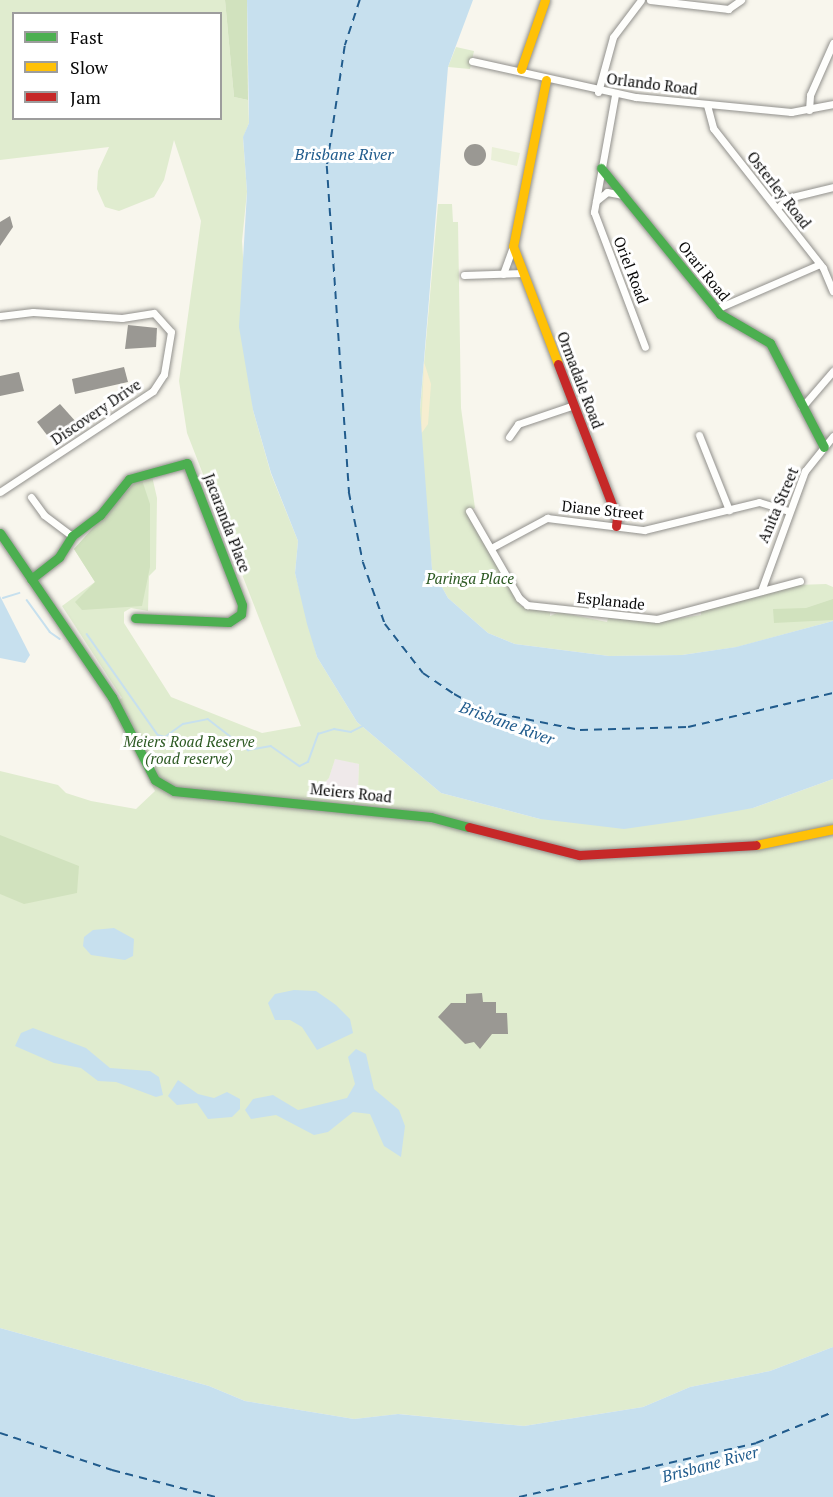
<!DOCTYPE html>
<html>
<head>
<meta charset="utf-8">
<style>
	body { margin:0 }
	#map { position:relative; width:833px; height:1497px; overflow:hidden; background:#f8f6ed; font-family:"PT Serif",serif }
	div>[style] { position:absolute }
	.industrial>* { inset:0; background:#efe9ea }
	.green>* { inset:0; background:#e0eccf }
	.forest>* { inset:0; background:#d1e2be }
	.sand>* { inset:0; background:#f6eed0 }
	.pitch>* { inset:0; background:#eaf0d8 }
	.water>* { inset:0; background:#c7e0ee }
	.stream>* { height:1.5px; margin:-0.75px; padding:0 0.75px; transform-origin:0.75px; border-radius:0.75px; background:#c7e0ee }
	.ferry>* { height:1.5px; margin-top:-0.75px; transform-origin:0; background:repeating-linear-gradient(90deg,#215c8d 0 8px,transparent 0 14px) }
	.building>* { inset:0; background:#9a9893 }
	.round { border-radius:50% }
	.roads { filter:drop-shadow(0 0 2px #91908c) drop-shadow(0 0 2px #91908c) }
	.street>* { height:7px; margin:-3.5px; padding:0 3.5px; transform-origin:3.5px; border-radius:3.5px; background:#fefefc }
	.fast>* { height:9px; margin:-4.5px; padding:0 4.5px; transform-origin:4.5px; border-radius:4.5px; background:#4caf50 }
	.slow>* { height:9px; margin:-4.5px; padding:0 4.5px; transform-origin:4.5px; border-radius:4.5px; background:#ffc107 }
	.jam>* { height:9px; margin:-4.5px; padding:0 4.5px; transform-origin:4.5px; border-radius:4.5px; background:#c62828 }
	span { translate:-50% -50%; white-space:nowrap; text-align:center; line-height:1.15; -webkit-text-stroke:6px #fff; paint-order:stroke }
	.street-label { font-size:15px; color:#090909 }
	.park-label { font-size:15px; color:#2c5922; font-style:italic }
	.water-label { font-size:16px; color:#215c8d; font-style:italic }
	.legend { position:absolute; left:12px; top:12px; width:210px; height:108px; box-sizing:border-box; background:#fff; border:2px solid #9d9d9d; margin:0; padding:8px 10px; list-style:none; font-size:18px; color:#090909 }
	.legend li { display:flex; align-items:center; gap:12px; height:30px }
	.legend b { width:30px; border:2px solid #9d9d9d }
</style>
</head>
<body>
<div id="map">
	<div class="industrial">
		<i style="clip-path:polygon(335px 758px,359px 764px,358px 792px,317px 791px,329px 778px)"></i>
	</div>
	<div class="green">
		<i style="clip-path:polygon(evenodd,0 0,225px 0,234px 97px,248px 100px,249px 123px,243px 138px,247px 192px,242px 241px,253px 410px,271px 474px,298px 541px,295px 573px,317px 657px,357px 722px,441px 793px,540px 819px,753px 808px,833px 779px,833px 1347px,770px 1371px,690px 1387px,643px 1407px,524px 1426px,399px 1414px,354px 1419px,245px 1401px,209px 1386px,0 1328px,0 771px,58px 785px,66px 793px,91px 801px,136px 809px,155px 791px,110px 706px,122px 698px,62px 606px,95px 582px,74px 549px,134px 483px,152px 476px,157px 498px,156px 569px,149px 576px,148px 611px,131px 608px,124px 612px,124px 623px,171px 697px,262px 733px,301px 726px,187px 433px,179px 381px,201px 221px,174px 140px,164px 180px,154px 197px,119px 211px,105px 207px,97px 189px,98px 171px,109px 147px,0 160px,0 0,14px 14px,220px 14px,220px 118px,14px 118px,14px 14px,0 0,335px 759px,359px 764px,358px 792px,317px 791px,329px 778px,335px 759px)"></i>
		<i style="clip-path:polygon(456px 47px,474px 51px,470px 69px,448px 67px)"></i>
		<i style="clip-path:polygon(438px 204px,452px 204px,453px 222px,458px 222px,461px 408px,475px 508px,466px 512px,521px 606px,550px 612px,550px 616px,559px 612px,607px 622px,608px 618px,654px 622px,701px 615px,701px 611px,796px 585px,826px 584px,833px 587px,833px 621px,737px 647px,682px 655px,609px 656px,515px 644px,488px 633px,448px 598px,432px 569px,421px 469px,420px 409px)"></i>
	</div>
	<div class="forest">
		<i style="clip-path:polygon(225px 0,247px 0,248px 100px,234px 97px)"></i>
		<i style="clip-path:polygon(142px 480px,150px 504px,150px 567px,142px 606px,82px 610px,75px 602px,95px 582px,74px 549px,134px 483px)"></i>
		<i style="clip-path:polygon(833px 599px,833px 620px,774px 623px,773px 609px,806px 608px)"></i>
		<i style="clip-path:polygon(0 835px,79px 866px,77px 893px,24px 904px,0 894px)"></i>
	</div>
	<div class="sand">
		<i style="clip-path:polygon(424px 362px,431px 384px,428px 424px,421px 434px)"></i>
	</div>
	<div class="pitch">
		<i style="clip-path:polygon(492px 147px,520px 153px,517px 166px,491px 160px)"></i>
	</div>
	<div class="water">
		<i style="clip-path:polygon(247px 0,473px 0,448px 67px,420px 409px,432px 569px,448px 598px,488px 633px,515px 644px,609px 656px,682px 655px,736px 647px,833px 621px,833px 779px,753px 808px,687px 820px,624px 829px,540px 819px,441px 793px,357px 722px,317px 657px,307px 624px,295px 573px,298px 541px,271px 473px,253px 410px,239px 327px,247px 192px,243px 137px,249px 123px)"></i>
		<i style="clip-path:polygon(0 596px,30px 655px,25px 663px,0 658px)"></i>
		<i style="clip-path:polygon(114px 928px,134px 939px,133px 956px,125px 960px,91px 955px,83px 946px,84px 937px,93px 930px)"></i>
		<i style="clip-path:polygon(294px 990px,316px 991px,336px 1005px,350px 1019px,353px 1033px,317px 1050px,302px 1027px,290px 1020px,275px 1020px,268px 1003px,275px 994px)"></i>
		<i style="clip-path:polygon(33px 1028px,86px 1048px,110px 1068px,150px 1071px,159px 1077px,163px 1095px,156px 1097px,116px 1082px,98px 1081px,81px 1068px,54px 1063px,15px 1046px,21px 1033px)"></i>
		<i style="clip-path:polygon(356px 1049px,366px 1054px,374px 1089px,399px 1110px,405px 1126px,401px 1157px,384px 1146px,370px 1114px,353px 1112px,328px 1132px,314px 1135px,276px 1115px,251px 1119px,245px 1110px,253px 1099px,273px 1095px,298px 1110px,347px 1098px,355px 1084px,348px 1057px)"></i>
		<i style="clip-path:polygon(178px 1080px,198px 1094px,214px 1098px,227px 1092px,240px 1099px,240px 1109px,232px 1117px,208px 1119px,197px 1103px,177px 1105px,168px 1096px)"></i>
		<i style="clip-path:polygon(0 1328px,209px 1386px,245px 1401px,354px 1419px,398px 1414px,524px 1426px,643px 1407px,690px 1387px,770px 1371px,833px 1347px,833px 1497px,0 1497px)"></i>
	</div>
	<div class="stream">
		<i style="left:3px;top:598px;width:17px;rotate:-17deg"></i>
		<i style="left:27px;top:600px;width:39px;rotate:54deg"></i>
		<i style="left:50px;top:632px;width:12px;rotate:35deg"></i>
		<i style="left:87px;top:634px;width:123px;rotate:54.9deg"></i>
		<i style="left:158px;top:735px;width:7px;rotate:16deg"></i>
		<i style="left:165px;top:737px;width:22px;rotate:-36deg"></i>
		<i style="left:183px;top:724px;width:25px;rotate:-11deg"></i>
		<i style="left:208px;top:719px;width:51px;rotate:37.8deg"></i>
		<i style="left:248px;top:750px;width:23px;rotate:-10deg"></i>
		<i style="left:271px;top:746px;width:35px;rotate:35deg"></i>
		<i style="left:300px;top:766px;width:9px;rotate:-27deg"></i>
		<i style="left:308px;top:762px;width:30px;rotate:-70deg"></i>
		<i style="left:318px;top:734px;width:17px;rotate:-17deg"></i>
		<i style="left:334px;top:729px;width:17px;rotate:10deg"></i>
		<i style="left:351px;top:732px;width:13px;rotate:-27deg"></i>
	</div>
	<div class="ferry">
		<i style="left:360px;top:0;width:48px;rotate:108.1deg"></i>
		<i style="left:345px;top:46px;width:121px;rotate:98.5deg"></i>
		<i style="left:327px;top:166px;width:327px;rotate:86.1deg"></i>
		<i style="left:349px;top:492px;width:71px;rotate:78.7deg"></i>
		<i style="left:363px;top:562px;width:66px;rotate:70.5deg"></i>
		<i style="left:385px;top:624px;width:62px;rotate:52.2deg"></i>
		<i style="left:423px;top:673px;width:37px;rotate:34deg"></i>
		<i style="left:454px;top:694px;width:35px;rotate:29deg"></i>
		<i style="left:485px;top:711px;width:97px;rotate:11.3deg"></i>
		<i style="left:580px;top:730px;width:108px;rotate:-1.6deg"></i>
		<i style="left:688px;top:727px;width:149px;rotate:-13.2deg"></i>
		<i style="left:0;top:1433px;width:118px;rotate:18.3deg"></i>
		<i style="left:112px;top:1470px;width:107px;rotate:14.6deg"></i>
		<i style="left:519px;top:1497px;width:243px;rotate:-12.8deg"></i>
		<i style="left:756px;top:1443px;width:83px;rotate:-21.9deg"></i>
	</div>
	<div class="building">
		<i class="round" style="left:464px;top:144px;width:22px;height:22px"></i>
		<i style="clip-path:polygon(10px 216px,13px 227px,0 246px,0 222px)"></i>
		<i style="clip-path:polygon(128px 325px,157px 328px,156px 347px,125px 349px)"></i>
		<i style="clip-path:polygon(124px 367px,128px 382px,75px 394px,72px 379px)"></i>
		<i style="clip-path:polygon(19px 372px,24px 391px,0 396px,0 376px)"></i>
		<i style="clip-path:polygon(60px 404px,77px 423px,50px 439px,37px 422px)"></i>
		<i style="clip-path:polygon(482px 993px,483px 1002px,496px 1002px,496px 1013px,507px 1013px,508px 1034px,492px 1034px,480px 1049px,474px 1042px,465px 1044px,438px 1017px,451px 1003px,466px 1003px,466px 994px)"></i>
	</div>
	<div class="roads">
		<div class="street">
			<i style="left:650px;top:0;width:79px;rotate:6.6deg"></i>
			<i style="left:728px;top:9px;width:16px;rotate:-35deg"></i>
			<i style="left:472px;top:61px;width:168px;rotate:12.4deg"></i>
			<i style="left:636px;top:97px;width:156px;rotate:5.5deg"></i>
			<i style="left:791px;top:112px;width:43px;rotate:-10.8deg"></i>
			<i style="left:598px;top:92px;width:57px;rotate:-74.7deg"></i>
			<i style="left:613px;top:37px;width:46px;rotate:-52.9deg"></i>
			<i style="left:615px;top:95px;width:119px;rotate:100.2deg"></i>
			<i style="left:594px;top:212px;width:144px;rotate:69.3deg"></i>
			<i style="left:707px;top:105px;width:24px;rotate:75deg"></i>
			<i style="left:713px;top:128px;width:178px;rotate:51.8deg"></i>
			<i style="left:823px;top:268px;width:25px;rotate:67deg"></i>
			<i style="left:809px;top:110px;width:15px;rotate:-86deg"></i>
			<i style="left:810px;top:95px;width:57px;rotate:-66.1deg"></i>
			<i style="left:596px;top:201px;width:14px;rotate:-39deg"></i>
			<i style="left:607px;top:192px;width:15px;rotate:11deg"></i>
			<i style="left:777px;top:208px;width:15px;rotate:-42deg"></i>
			<i style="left:788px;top:198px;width:46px;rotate:-13.7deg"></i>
			<i style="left:503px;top:274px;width:30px;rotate:-70deg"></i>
			<i style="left:464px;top:275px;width:59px;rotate:-1.9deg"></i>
			<i style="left:716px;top:309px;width:113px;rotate:-23.4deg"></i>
			<i style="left:0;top:316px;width:33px;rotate:-7deg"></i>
			<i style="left:33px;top:312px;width:89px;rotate:3.9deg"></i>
			<i style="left:122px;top:318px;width:32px;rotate:-9deg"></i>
			<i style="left:154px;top:313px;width:25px;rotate:48deg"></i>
			<i style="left:171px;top:332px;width:43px;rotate:99.5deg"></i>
			<i style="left:164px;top:374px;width:20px;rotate:123deg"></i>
			<i style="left:153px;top:391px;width:183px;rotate:146.6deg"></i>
			<i style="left:802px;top:407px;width:48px;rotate:-49.3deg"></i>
			<i style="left:699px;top:435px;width:81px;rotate:68.2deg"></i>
			<i style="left:509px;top:437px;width:16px;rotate:-55deg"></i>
			<i style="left:518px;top:424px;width:59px;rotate:-18.7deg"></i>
			<i style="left:31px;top:497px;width:22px;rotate:54deg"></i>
			<i style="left:44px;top:515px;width:35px;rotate:37deg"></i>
			<i style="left:469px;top:511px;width:100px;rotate:60.1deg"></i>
			<i style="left:519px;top:598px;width:11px;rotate:41deg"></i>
			<i style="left:527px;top:605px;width:131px;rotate:6.1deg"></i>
			<i style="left:657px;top:619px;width:148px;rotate:-14.9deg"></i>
			<i style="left:491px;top:548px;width:64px;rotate:-28.2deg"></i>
			<i style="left:547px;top:518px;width:98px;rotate:7.1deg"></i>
			<i style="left:644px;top:530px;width:118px;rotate:-13.7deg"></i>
			<i style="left:759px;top:502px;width:30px;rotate:17deg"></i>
			<i style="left:761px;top:591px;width:128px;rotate:-69.9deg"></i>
			<i style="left:805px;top:471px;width:45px;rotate:-51.3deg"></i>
		</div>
		<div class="fast">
			<i style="left:601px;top:168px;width:188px;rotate:50.8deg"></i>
			<i style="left:720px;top:314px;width:58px;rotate:30.1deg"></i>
			<i style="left:770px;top:343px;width:117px;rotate:62.6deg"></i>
			<i style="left:0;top:533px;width:199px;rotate:55.7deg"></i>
			<i style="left:112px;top:697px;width:93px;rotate:62.6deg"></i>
			<i style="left:155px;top:780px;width:22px;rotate:30deg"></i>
			<i style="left:174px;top:791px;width:258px;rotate:5.8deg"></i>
			<i style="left:431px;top:817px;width:39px;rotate:15deg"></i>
			<i style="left:31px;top:579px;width:36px;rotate:-38deg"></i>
			<i style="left:59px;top:557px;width:25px;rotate:-58deg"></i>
			<i style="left:72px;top:536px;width:35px;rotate:-37deg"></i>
			<i style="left:100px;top:515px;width:46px;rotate:-51.1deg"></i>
			<i style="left:129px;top:479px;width:60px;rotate:-15.4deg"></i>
			<i style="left:187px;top:463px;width:152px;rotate:68.8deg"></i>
			<i style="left:242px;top:605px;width:9px;rotate:96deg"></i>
			<i style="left:241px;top:614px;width:14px;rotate:146deg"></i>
			<i style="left:229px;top:622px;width:94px;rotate:-177.6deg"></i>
		</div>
		<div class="slow">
			<i style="left:521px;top:69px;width:73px;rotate:-70.8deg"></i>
			<i style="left:546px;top:80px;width:169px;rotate:101.2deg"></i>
			<i style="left:513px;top:246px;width:126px;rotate:69.1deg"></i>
			<i style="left:756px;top:845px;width:79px;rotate:-11.7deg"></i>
		</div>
		<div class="jam">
			<i style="left:558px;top:364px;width:165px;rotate:69deg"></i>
			<i style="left:617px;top:518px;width:8px;rotate:97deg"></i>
			<i style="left:469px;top:827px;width:114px;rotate:14.3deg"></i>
			<i style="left:579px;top:855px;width:177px;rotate:-3.2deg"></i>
		</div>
	</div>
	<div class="street-label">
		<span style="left:652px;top:84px;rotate:7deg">Orlando Road</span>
		<span style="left:779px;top:190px;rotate:52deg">Osterley Road</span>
		<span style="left:631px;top:270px;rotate:69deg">Oriel Road</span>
		<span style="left:704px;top:271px;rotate:51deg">Orari Road</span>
		<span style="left:580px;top:380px;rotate:69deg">Ormadale Road</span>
		<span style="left:96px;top:412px;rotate:-34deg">Discovery Drive</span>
		<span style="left:778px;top:505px;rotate:-67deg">Anita Street</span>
		<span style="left:603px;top:510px;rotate:6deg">Diane Street</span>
		<span style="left:227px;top:523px;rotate:69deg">Jacaranda Place</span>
		<span style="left:611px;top:601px;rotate:6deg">Esplanade</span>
		<span style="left:351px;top:793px;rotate:6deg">Meiers Road</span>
	</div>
	<div class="park-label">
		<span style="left:470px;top:579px">Paringa Place</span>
		<span style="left:189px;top:750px">Meiers Road Reserve<br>(road reserve)</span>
	</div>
	<div class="water-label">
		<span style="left:344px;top:154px">Brisbane River</span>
		<span style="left:507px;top:723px;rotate:20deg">Brisbane River</span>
		<span style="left:710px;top:1464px;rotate:-15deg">Brisbane River</span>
	</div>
	<ul class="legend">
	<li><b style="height:8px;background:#4caf50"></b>Fast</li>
	<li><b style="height:8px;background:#ffc107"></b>Slow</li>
	<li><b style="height:8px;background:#c62828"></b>Jam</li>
	</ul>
</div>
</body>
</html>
